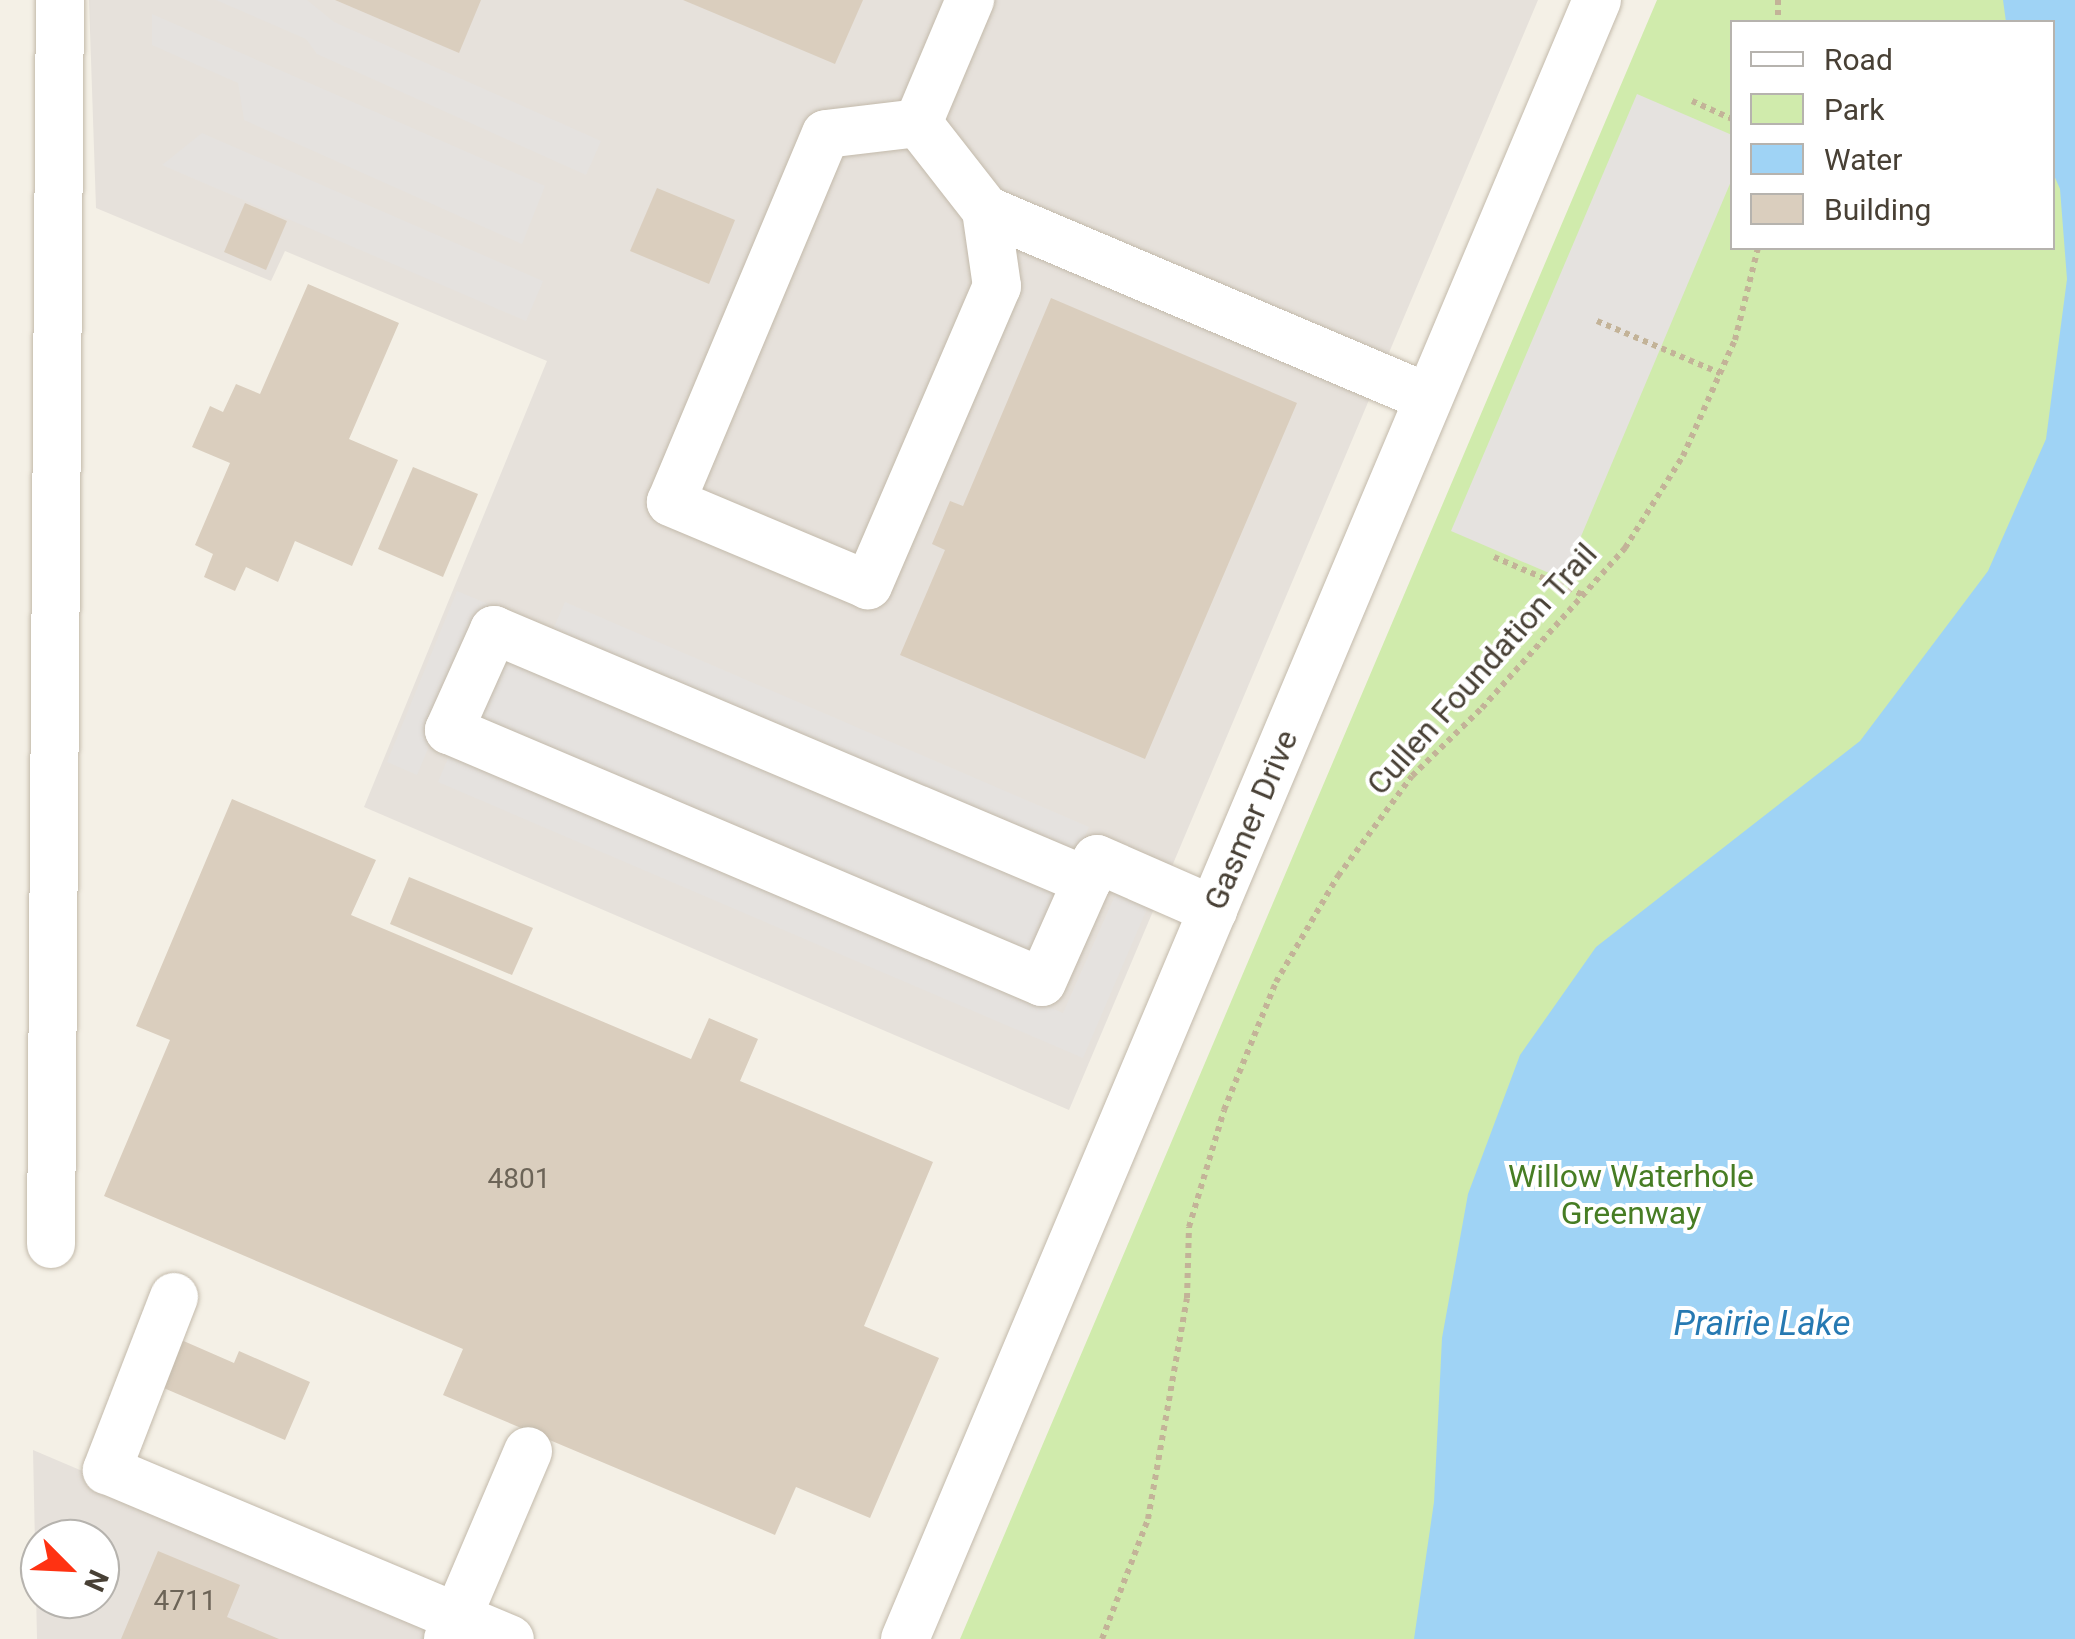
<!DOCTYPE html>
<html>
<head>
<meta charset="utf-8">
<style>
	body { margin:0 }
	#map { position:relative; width:2075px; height:1639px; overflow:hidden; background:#f4f0e6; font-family:Roboto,sans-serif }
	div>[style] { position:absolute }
	.industrial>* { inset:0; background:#e6e1db }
	.green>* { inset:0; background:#d0ebac }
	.parking>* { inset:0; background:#e5e2df }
	.water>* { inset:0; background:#9fd3f5 }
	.building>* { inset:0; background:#dacebe }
	.path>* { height:6px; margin-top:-3px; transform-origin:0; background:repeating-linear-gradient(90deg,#c3b398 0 5px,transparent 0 10px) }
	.roads { filter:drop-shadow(0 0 2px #c3baab) drop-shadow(0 0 2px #c3baab) }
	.minor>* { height:48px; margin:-24px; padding:0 24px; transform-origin:24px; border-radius:24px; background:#fff }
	span { translate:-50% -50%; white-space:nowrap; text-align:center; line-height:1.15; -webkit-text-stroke:8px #fff; paint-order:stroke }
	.number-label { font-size:28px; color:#6c6457 }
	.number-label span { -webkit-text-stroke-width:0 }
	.street-label { font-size:32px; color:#484035 }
	.park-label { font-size:32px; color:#477d24 }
	.water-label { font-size:35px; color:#2679b2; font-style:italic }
	.legend { position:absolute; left:1730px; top:20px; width:325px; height:230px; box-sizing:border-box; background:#fff; border:2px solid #b6b3ae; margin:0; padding:12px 18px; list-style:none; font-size:30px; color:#484035 }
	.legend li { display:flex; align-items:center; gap:20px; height:50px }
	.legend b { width:50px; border:2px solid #b6b3ae }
	.north { position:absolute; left:20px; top:1519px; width:100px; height:100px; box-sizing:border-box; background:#fff; border:2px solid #b6b3ae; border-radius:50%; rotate:114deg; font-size:28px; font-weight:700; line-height:40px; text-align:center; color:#484035 }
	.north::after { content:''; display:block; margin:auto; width:35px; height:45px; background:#ff3212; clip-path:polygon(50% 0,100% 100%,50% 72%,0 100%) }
</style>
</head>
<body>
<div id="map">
	<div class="industrial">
		<i style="clip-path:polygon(89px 0,1538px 0,1069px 1110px,364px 807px,547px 361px,285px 251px,271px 281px,96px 208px)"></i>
		<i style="clip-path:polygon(evenodd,33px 1450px,477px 1639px,37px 1639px,33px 1450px,40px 1539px,100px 1539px,100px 1599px,40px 1599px,40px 1539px)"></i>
	</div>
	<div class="green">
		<i style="clip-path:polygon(evenodd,1657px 0,2075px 0,2075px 1639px,960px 1639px,1657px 0,1732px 22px,2052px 22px,2052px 248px,1732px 248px,1732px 22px)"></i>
	</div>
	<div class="parking">
		<i style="clip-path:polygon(216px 0,307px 0,334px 22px,601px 141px,586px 175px,317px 54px,306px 39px)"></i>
		<i style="clip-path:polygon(152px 14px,545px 186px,522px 244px,244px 120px,238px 83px,152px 45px)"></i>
		<i style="clip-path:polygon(1637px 94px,1732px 135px,1732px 179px,1563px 579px,1451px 531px)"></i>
		<i style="clip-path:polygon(202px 133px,543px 281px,526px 321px,162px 165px)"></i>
		<i style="clip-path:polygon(457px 591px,488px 604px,417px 775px,387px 762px)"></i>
		<i style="clip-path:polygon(565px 602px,1089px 827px,1075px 859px,551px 634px)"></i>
		<i style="clip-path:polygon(507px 656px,1063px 893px,1034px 961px,478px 724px)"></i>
		<i style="clip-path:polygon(451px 751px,1063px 1013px,1117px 891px,1149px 904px,1083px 1058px,438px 782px)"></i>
	</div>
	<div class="water">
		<i style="clip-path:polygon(2003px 0,2075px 0,2075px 1639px,1414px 1639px,1434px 1502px,1442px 1338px,1468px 1194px,1520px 1055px,1596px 947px,1860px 741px,1988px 571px,2046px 439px,2067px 279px,2060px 189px,2053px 173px,2052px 22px,2006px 22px)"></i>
	</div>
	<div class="building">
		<i style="clip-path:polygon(335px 0,481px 0,459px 53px)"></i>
		<i style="clip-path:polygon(683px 0,863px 0,835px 64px)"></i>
		<i style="clip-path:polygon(657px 188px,735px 220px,709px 284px,630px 251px)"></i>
		<i style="clip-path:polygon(245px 203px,287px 221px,266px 270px,224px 252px)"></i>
		<i style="clip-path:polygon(308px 284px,399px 323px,349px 439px,398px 460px,352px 566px,295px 541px,278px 582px,246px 567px,235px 591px,204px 577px,213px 554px,195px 545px,230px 463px,192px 447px,210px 406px,223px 412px,236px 384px,260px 394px)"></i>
		<i style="clip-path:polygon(1051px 298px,1297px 403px,1145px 759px,900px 655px,945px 550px,932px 544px,950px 501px,963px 506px)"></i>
		<i style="clip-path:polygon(413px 467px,478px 494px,443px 577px,378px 549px)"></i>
		<i style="clip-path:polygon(232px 799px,376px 860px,351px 915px,691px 1059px,709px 1018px,758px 1039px,740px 1081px,933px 1162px,864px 1326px,939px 1358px,870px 1518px,796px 1487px,775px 1535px,443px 1395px,463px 1349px,104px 1196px,170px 1040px,136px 1026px)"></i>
		<i style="clip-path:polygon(409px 877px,533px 928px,512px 975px,390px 924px)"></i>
		<i style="clip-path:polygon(179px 1339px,234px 1363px,239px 1351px,310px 1382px,285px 1440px,159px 1386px)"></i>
		<i style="clip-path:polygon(158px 1551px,240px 1585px,227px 1617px,279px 1639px,121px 1639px)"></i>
	</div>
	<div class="path">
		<i style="left:1778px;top:0;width:22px;rotate:90deg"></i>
		<i style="left:1692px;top:101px;width:44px;rotate:24.2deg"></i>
		<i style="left:1597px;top:321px;width:134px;rotate:22.9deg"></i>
		<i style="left:1494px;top:557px;width:97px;rotate:23.1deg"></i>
		<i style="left:1102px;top:1639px;width:129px;rotate:-69deg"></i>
		<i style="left:1148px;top:1519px;width:224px;rotate:-80deg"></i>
		<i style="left:1187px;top:1298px;width:71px;rotate:-88.4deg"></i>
		<i style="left:1189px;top:1227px;width:122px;rotate:-73.3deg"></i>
		<i style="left:1224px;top:1110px;width:138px;rotate:-67.9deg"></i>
		<i style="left:1276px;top:982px;width:123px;rotate:-59.7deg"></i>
		<i style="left:1338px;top:876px;width:124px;rotate:-53.5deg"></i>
		<i style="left:1412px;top:776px;width:98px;rotate:-44.2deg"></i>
		<i style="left:1482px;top:708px;width:215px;rotate:-48.2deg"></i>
		<i style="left:1625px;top:548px;width:109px;rotate:-57.8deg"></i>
		<i style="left:1683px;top:456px;width:127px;rotate:-65.9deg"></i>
		<i style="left:1735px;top:340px;width:95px;rotate:-76deg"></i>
	</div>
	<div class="roads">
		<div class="minor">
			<i style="left:918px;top:123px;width:134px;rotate:-67.1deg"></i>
			<i style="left:986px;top:210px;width:77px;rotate:81.8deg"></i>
			<i style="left:997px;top:286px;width:326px;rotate:113.3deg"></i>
			<i style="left:868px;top:585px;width:214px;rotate:-157.2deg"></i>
			<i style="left:671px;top:502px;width:399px;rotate:-67.2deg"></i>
			<i style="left:826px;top:134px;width:93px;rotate:-6.8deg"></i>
			<i style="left:918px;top:123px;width:110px;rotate:52deg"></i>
			<i style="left:986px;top:210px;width:480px;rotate:23deg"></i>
			<i style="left:1087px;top:881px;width:644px;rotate:-157.06deg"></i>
			<i style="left:494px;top:630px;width:110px;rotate:114.2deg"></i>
			<i style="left:449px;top:730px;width:644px;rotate:23.02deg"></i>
			<i style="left:1042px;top:982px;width:111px;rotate:-66deg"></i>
			<i style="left:1087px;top:881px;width:24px;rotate:-66deg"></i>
			<i style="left:1097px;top:859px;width:127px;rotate:23.7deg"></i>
			<i style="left:51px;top:1244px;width:1244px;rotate:-89.59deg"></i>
			<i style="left:174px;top:1297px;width:186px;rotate:111.2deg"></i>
			<i style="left:107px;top:1470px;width:437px;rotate:22.8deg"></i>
			<i style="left:448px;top:1639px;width:204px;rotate:-66.9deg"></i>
			<i style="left:905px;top:1639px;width:1779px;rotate:-67.11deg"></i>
		</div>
	</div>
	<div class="number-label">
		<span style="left:519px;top:1179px">4801</span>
		<span style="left:185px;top:1601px">4711</span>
	</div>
	<div class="street-label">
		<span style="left:1482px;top:669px;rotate:-48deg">Cullen Foundation Trail</span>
		<span style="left:1251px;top:820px;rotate:-67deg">Gasmer Drive</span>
	</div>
	<div class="park-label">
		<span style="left:1631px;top:1195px">Willow Waterhole<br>Greenway</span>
	</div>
	<div class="water-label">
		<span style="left:1762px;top:1324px">Prairie Lake</span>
	</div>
	<ul class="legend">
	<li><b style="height:12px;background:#fff"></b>Road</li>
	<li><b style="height:28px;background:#d0ebac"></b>Park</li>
	<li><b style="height:28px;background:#9fd3f5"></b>Water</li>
	<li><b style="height:28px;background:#dacebe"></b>Building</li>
	</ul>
	<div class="north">N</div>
</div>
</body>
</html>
